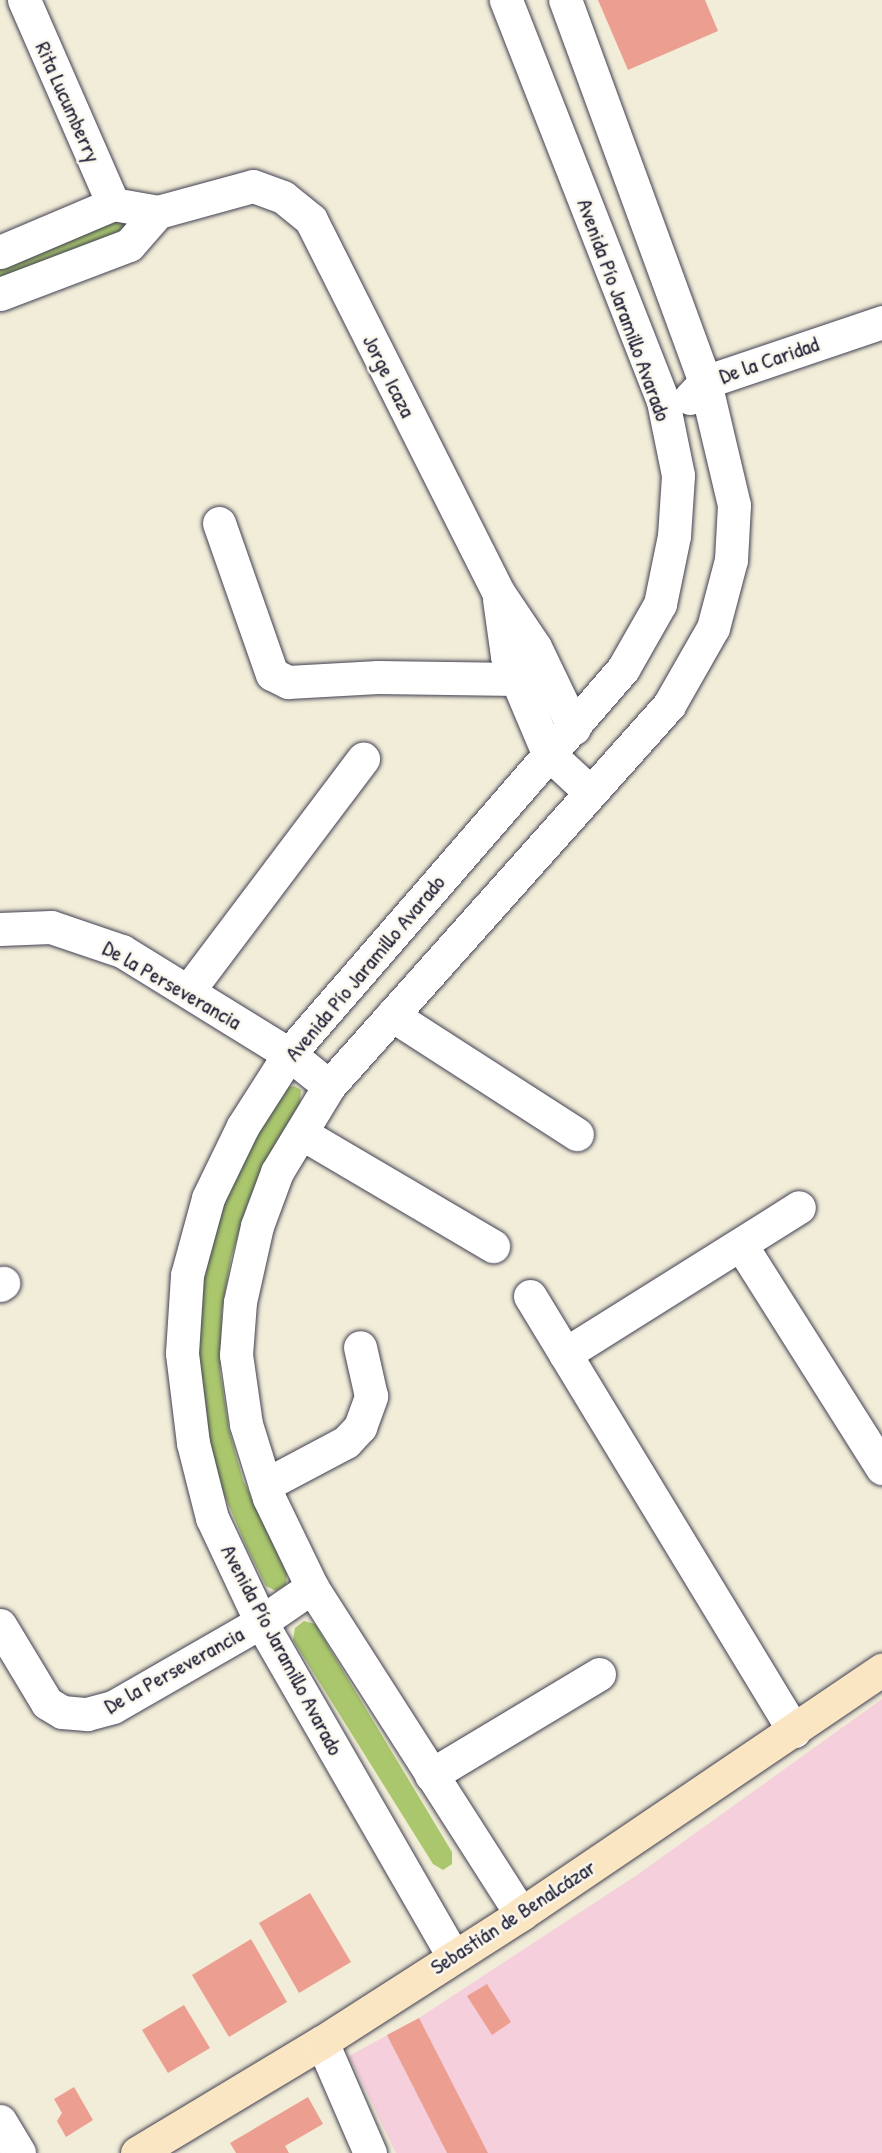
<!DOCTYPE html>
<html>
<head>
<meta charset="utf-8">
<style>
	body { margin:0 }
	#map { position:relative; width:882px; height:2153px; overflow:hidden; background:#f2edd8; font-family:"Patrick Hand",sans-serif }
	div>[style] { position:absolute }
	.built>* { inset:0; background:#f5cfdc }
	.green>* { inset:0; background:#aac76d }
	.building>* { inset:0; background:#ec9f90 }
	.roads { filter:drop-shadow(0 0 2px #414053) drop-shadow(0 0 2px #414053) }
	.minor>* { height:33px; margin:-16.5px; padding:0 16.5px; transform-origin:16.5px; border-radius:16.5px; background:#fff }
	.tertiary>* { height:33px; margin:-16.5px; padding:0 16.5px; transform-origin:16.5px; border-radius:16.5px; background:#fff }
	.secondary>* { height:33px; margin:-16.5px; padding:0 16.5px; transform-origin:16.5px; border-radius:16.5px; background:#fbe6c4 }
	span { translate:-50% -50%; white-space:nowrap; text-align:center; line-height:1.15; -webkit-text-stroke:5px #fbf7ec; paint-order:stroke }
	.street-label { font-size:22px; color:#22223b }
</style>
</head>
<body>
<div id="map">
	<div class="built">
		<i style="clip-path:polygon(882px 1699px,882px 2153px,396px 2153px,349px 2056px,419px 2018px,637px 1875px)"></i>
	</div>
	<div class="green">
		<i style="clip-path:polygon(118px 208px,145px 215px,126px 242px,0 290px,0 257px)"></i>
		<i style="clip-path:polygon(294px 1086px,301px 1090px,300px 1104px,269px 1156px,247px 1205px,231px 1258px,222px 1310px,220px 1371px,229px 1430px,243px 1480px,287px 1574px,286px 1585px,276px 1591px,266px 1586px,247px 1548px,220px 1485px,205px 1435px,197px 1368px,198px 1305px,207px 1251px,223px 1196px,279px 1089px)"></i>
		<i style="clip-path:polygon(304px 1621px,315px 1624px,452px 1852px,452px 1864px,443px 1870px,433px 1864px,293px 1640px,295px 1628px)"></i>
	</div>
	<div class="building">
		<i style="clip-path:polygon(598px 0,705px 0,718px 31px,628px 70px)"></i>
		<i style="clip-path:polygon(310px 1893px,351px 1962px,299px 1993px,259px 1923px)"></i>
		<i style="clip-path:polygon(251px 1939px,287px 2002px,229px 2037px,192px 1975px)"></i>
		<i style="clip-path:polygon(487px 1984px,511px 2022px,492px 2035px,467px 1996px)"></i>
		<i style="clip-path:polygon(184px 2005px,210px 2048px,168px 2073px,142px 2030px)"></i>
		<i style="clip-path:polygon(419px 2018px,488px 2153px,447px 2153px,387px 2035px)"></i>
		<i style="clip-path:polygon(74px 2087px,93px 2120px,66px 2137px,57px 2121px,62px 2113px,54px 2099px)"></i>
		<i style="clip-path:polygon(308px 2097px,323px 2124px,285px 2146px,289px 2153px,236px 2153px,230px 2143px)"></i>
	</div>
	<div class="roads">
		<div class="minor">
			<i style="left:24px;top:0;width:223px;rotate:66.4deg"></i>
			<i style="left:0;top:252px;width:123px;rotate:-23deg"></i>
			<i style="left:113px;top:204px;width:46px;rotate:10.1deg"></i>
			<i style="left:158px;top:212px;width:98px;rotate:-15.3deg"></i>
			<i style="left:253px;top:186px;width:32px;rotate:20deg"></i>
			<i style="left:283px;top:197px;width:36px;rotate:39deg"></i>
			<i style="left:311px;top:220px;width:416px;rotate:63.3deg"></i>
			<i style="left:498px;top:592px;width:66px;rotate:56.1deg"></i>
			<i style="left:535px;top:647px;width:90px;rotate:64.3deg"></i>
			<i style="left:0;top:294px;width:138px;rotate:-20.8deg"></i>
			<i style="left:129px;top:245px;width:44px;rotate:-48.7deg"></i>
			<i style="left:690px;top:398px;width:22px;rotate:-47deg"></i>
			<i style="left:705px;top:382px;width:187px;rotate:-18.7deg"></i>
			<i style="left:219px;top:523px;width:160px;rotate:70.7deg"></i>
			<i style="left:272px;top:674px;width:18px;rotate:27deg"></i>
			<i style="left:288px;top:682px;width:90px;rotate:-3.2deg"></i>
			<i style="left:378px;top:677px;width:139px;rotate:0.8deg"></i>
			<i style="left:499px;top:599px;width:58px;rotate:82deg"></i>
			<i style="left:507px;top:656px;width:105px;rotate:67.1deg"></i>
			<i style="left:548px;top:753px;width:57px;rotate:42.9deg"></i>
			<i style="left:0;top:929px;width:51px;rotate:-2.2deg"></i>
			<i style="left:51px;top:927px;width:75px;rotate:18.7deg"></i>
			<i style="left:122px;top:951px;width:196px;rotate:31.7deg"></i>
			<i style="left:289px;top:1054px;width:51px;rotate:38.7deg"></i>
			<i style="left:188px;top:991px;width:291px;rotate:-53deg"></i>
			<i style="left:392px;top:1015px;width:220px;rotate:32.8deg"></i>
			<i style="left:301px;top:1133px;width:223px;rotate:30.5deg"></i>
			<i style="left:741px;top:1245px;width:264px;rotate:57.7deg"></i>
			<i style="left:0;top:1285px;width:4px;rotate:-34deg"></i>
			<i style="left:530px;top:1296px;width:509px;rotate:58.75deg"></i>
			<i style="left:565px;top:1354px;width:276px;rotate:-32.1deg"></i>
			<i style="left:265px;top:1485px;width:92px;rotate:-28deg"></i>
			<i style="left:346px;top:1442px;width:21px;rotate:-47deg"></i>
			<i style="left:360px;top:1427px;width:33px;rotate:-70deg"></i>
			<i style="left:371px;top:1396px;width:50px;rotate:-102.7deg"></i>
			<i style="left:0;top:1625px;width:91px;rotate:58.9deg"></i>
			<i style="left:47px;top:1703px;width:17px;rotate:31deg"></i>
			<i style="left:62px;top:1712px;width:25px;rotate:5deg"></i>
			<i style="left:87px;top:1714px;width:27px;rotate:-15deg"></i>
			<i style="left:113px;top:1707px;width:171px;rotate:-29.9deg"></i>
			<i style="left:261px;top:1622px;width:62px;rotate:-34.5deg"></i>
			<i style="left:431px;top:1775px;width:196px;rotate:-31deg"></i>
			<i style="left:521px;top:1914px;width:388px;rotate:-122.6deg"></i>
			<i style="left:312px;top:1587px;width:99px;rotate:-115.8deg"></i>
			<i style="left:269px;top:1498px;width:77px;rotate:-107.3deg"></i>
			<i style="left:246px;top:1424px;width:70px;rotate:-98.2deg"></i>
			<i style="left:236px;top:1355px;width:53px;rotate:-85.7deg"></i>
			<i style="left:240px;top:1302px;width:78px;rotate:-77.4deg"></i>
			<i style="left:257px;top:1226px;width:58px;rotate:-69.7deg"></i>
			<i style="left:277px;top:1172px;width:100px;rotate:-58.8deg"></i>
			<i style="left:329px;top:1086px;width:511px;rotate:-48.25deg"></i>
			<i style="left:669px;top:705px;width:89px;rotate:-60.3deg"></i>
			<i style="left:713px;top:628px;width:70px;rotate:-75.2deg"></i>
			<i style="left:731px;top:560px;width:55px;rotate:-86.9deg"></i>
			<i style="left:734px;top:505px;width:126px;rotate:-103.3deg"></i>
			<i style="left:705px;top:382px;width:407px;rotate:-110.1deg"></i>
			<i style="left:453px;top:1956px;width:385px;rotate:-119.9deg"></i>
			<i style="left:261px;top:1622px;width:115px;rotate:-115.2deg"></i>
			<i style="left:212px;top:1518px;width:77px;rotate:-104.2deg"></i>
			<i style="left:193px;top:1443px;width:91px;rotate:-97deg"></i>
			<i style="left:182px;top:1353px;width:78px;rotate:-86.3deg"></i>
			<i style="left:187px;top:1275px;width:80px;rotate:-74.7deg"></i>
			<i style="left:208px;top:1198px;width:80px;rotate:-64.1deg"></i>
			<i style="left:243px;top:1126px;width:85px;rotate:-57.4deg"></i>
			<i style="left:289px;top:1054px;width:510px;rotate:-49.06deg"></i>
			<i style="left:623px;top:669px;width:75px;rotate:-60.4deg"></i>
			<i style="left:660px;top:604px;width:69px;rotate:-78.4deg"></i>
			<i style="left:674px;top:536px;width:61px;rotate:-86.2deg"></i>
			<i style="left:678px;top:475px;width:76px;rotate:-101.5deg"></i>
			<i style="left:663px;top:401px;width:431px;rotate:-111.4deg"></i>
			<i style="left:0;top:2121px;width:37px;rotate:59deg"></i>
		</div>
		<div class="tertiary">
			<i style="left:322px;top:2042px;width:121px;rotate:66.6deg"></i>
		</div>
		<div class="secondary">
			<i style="left:137px;top:2153px;width:216px;rotate:-31deg"></i>
			<i style="left:322px;top:2042px;width:237px;rotate:-32.7deg"></i>
			<i style="left:521px;top:1914px;width:436px;rotate:-34.1deg"></i>
		</div>
	</div>
	<div class="street-label">
		<span style="left:68px;top:102px;rotate:66deg">Rita Lucumberry</span>
		<span style="left:624px;top:310px;rotate:70deg">Avenida Pío Jaramillo Avarado</span>
		<span style="left:769px;top:360px;rotate:-19deg">De la Caridad</span>
		<span style="left:389px;top:376px;rotate:63deg">Jorge Icaza</span>
		<span style="left:365px;top:968px;rotate:-50deg">Avenida Pío Jaramillo Avarado</span>
		<span style="left:172px;top:985px;rotate:30deg">De la Perseverancia</span>
		<span style="left:282px;top:1650px;rotate:62deg">Avenida Pío Jaramillo Avarado</span>
		<span style="left:174px;top:1670px;rotate:-29deg">De la Perseverancia</span>
		<span style="left:513px;top:1917px;rotate:-33deg">Sebastián de Benalcázar</span>
	</div>
</div>
</body>
</html>
